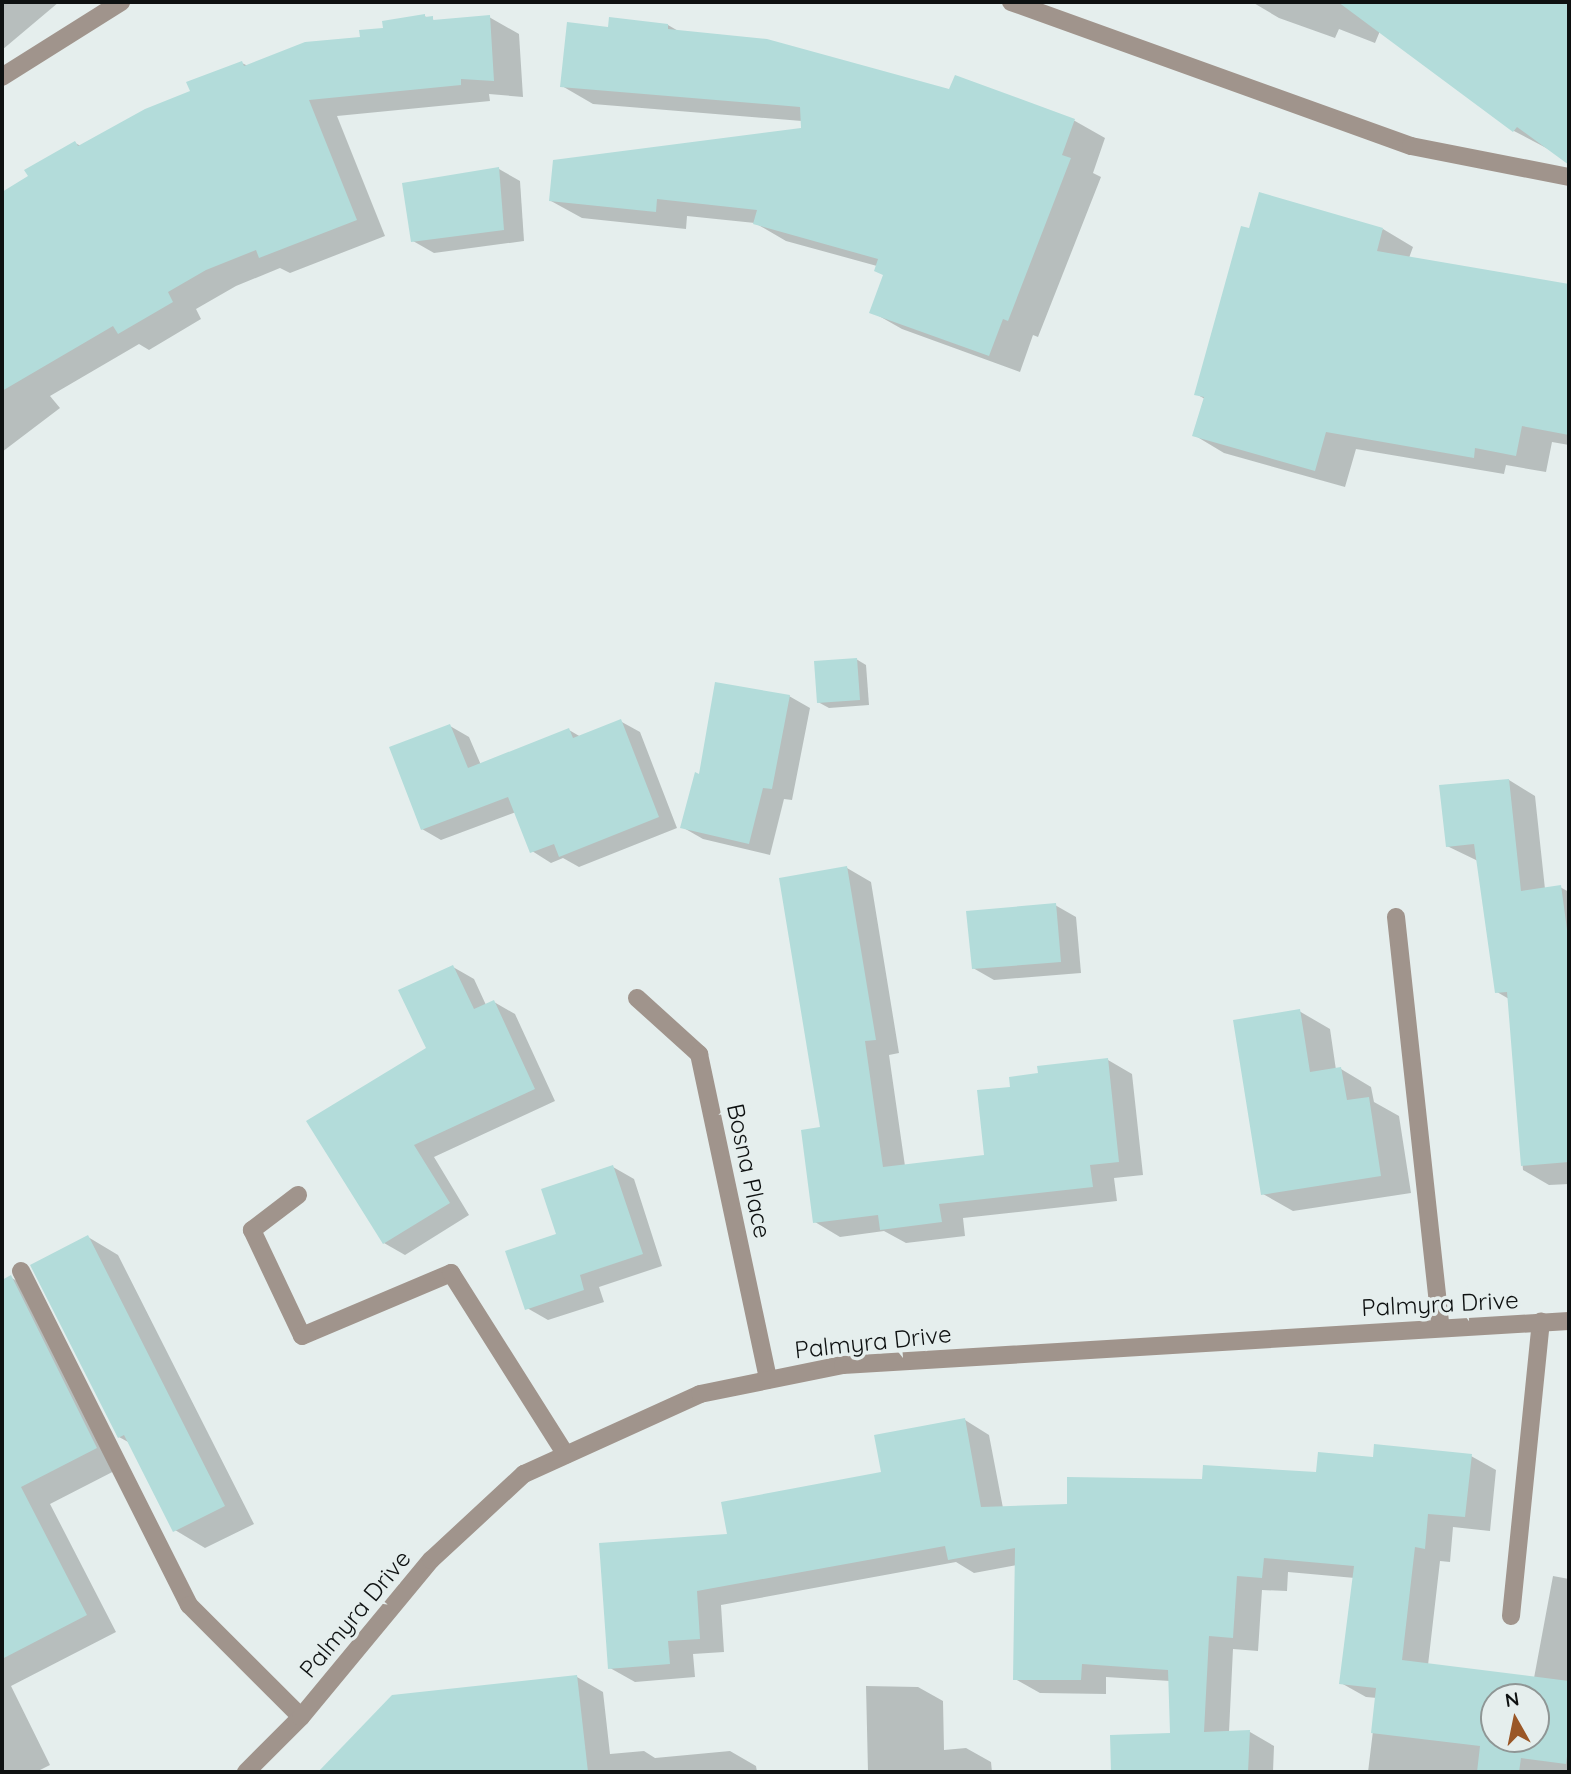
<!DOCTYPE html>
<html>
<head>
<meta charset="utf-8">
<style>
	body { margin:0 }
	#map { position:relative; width:1571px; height:1774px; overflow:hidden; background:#e5eeed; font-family:Quicksand,sans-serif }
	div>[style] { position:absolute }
	.shadow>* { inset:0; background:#0003 }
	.building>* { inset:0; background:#b3dcda }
	.lane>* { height:18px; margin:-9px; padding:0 9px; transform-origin:9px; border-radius:9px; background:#a0948c }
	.street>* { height:18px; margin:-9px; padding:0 9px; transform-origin:9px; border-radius:9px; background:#a0948c }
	span { translate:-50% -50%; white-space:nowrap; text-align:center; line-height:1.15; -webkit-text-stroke:7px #e5eeed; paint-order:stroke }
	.street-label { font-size:24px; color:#0e1111 }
	.frame { position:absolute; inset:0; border:4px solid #0e1111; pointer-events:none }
	.north { position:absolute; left:1480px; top:1683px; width:70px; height:70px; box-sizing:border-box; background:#e5eeed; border:2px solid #8f9695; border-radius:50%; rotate:351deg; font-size:19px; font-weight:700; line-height:28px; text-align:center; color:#0e1111 }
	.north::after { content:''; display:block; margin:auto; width:24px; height:32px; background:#9a5727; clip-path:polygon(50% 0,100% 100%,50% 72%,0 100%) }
</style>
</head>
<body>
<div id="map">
	<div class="shadow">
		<i style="clip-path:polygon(2px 2px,59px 2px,2px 50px)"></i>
		<i style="clip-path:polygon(1252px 2px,1391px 2px,1387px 16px,1398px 2px,1569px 2px,1569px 160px,1514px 131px,1380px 31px,1375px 43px,1339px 29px,1335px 38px,1279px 18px)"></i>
		<i style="clip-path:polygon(424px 16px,439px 22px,489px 17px,519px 34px,523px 97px,489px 94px,490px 101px,337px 116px,385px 236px,290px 273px,280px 268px,236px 286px,196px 309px,201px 319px,149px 350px,139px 344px,50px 396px,60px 408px,2px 452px,2px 194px,31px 177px,75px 143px,81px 146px,192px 92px,242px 63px,248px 66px,362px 39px)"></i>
		<i style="clip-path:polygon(668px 25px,680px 32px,950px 91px,956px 77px,1075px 121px,1105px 138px,1093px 173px,1101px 177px,1038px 337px,1033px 335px,1020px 372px,902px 329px,872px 312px,885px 275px,877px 266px,786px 241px,755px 223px,687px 216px,686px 229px,582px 218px,551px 201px,803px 130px,802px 121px,593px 104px,562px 86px,610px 29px)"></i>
		<i style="clip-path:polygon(499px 169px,520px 181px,524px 241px,434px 253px,413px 241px)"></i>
		<i style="clip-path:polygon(1383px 229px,1413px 247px,1409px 258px,1569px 286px,1569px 445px,1552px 442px,1546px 472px,1506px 465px,1504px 474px,1356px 449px,1345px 487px,1224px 453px,1194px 435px,1205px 399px,1196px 394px)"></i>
		<i style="clip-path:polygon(856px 659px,866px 665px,869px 705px,829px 708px,818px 702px)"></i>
		<i style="clip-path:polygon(789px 696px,810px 708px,792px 800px,784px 799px,770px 855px,703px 839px,682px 827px,700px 776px)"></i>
		<i style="clip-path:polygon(620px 721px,640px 732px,677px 828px,579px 867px,563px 858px,551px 863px,532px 851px,516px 812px,441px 840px,422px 829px,450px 726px,469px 737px,481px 765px,569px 730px,581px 737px)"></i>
		<i style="clip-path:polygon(1509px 780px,1535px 796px,1545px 889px,1560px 887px,1569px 892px,1569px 1184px,1549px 1185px,1523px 1170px,1509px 999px,1497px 992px,1478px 861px,1447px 846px)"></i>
		<i style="clip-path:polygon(847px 868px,871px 882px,899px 1053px,889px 1055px,905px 1166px,986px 1157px,1012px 1088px,1108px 1060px,1132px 1074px,1143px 1175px,1114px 1178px,1117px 1201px,963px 1218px,965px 1236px,906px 1243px,884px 1231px,840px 1237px,815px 1222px)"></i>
		<i style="clip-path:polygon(1055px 905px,1076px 917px,1081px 973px,994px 980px,973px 968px)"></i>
		<i style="clip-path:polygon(453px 967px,474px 979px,486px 1005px,494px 1002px,515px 1014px,555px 1101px,434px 1157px,469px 1215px,405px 1255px,384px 1243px,428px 1049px)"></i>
		<i style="clip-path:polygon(1299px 1011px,1330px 1029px,1336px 1070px,1341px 1069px,1371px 1087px,1374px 1102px,1399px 1116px,1411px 1193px,1293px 1211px,1263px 1194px)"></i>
		<i style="clip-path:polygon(613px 1167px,634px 1179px,662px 1266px,599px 1287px,604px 1302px,548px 1320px,527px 1308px,558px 1235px)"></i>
		<i style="clip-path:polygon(88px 1237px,118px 1255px,254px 1524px,205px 1548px,175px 1530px,130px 1443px,119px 1437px)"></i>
		<i style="clip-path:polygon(10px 1277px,40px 1294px,126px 1465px,50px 1504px,116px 1632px,11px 1686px,50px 1765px,36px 1772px,2px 1772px,2px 1282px)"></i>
		<i style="clip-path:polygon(evenodd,965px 1420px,989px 1435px,1003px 1508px,1068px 1506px,1203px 1481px,1318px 1474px,1375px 1459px,1471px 1456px,1496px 1470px,1490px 1531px,1453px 1527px,1450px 1562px,1440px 1561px,1428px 1665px,1534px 1678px,1553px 1576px,1569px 1579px,1569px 1772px,1368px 1772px,1377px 1698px,1366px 1697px,1341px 1683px,1355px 1578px,1288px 1572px,1287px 1591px,1262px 1590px,1258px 1651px,1233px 1649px,1229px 1732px,1250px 1732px,1274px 1746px,1273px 1772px,1104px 1772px,1173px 1764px,1170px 1681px,1106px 1677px,1106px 1694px,1040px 1693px,1015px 1679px,1017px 1565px,974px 1573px,956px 1562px,721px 1605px,724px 1652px,693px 1654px,695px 1677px,635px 1682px,610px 1668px,729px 1536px,883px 1474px,965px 1420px,1494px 1697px,1536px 1697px,1536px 1739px,1494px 1739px,1494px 1697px)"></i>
		<i style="clip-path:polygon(577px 1677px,603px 1692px,610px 1754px,644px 1751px,655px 1758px,730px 1751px,756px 1766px,757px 1772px,505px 1772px,495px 1686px)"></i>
		<i style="clip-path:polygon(866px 1686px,918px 1687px,943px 1701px,944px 1750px,966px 1748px,991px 1762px,992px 1772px,868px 1772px)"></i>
		<i style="clip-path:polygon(496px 1706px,478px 1772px,329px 1772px,334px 1757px)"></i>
	</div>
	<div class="building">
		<i style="clip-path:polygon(1338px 2px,1569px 2px,1569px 165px,1517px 127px,1513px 132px)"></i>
		<i style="clip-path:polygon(425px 14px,425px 17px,433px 16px,433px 20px,490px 15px,494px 81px,461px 79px,461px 85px,309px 100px,357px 220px,259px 258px,256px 250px,206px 270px,168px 292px,173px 302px,118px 334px,113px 326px,2px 391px,2px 192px,28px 176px,24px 170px,75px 141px,78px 146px,145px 109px,190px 91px,186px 82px,242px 61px,244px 66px,305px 42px,360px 37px,359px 30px,383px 28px,382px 21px)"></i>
		<i style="clip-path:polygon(609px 17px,668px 24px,668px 29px,767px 39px,949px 89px,955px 75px,1075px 119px,1062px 155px,1071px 158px,1008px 321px,1003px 319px,989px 356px,869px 313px,883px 275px,874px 271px,878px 259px,753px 224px,757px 210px,657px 199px,656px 212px,549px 201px,553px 160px,801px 128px,800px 107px,560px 87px,567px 22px,608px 27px)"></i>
		<i style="clip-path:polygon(499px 167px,504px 230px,411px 242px,402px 183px)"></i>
		<i style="clip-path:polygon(1259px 192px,1383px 228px,1377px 251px,1569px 284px,1569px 435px,1522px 426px,1516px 456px,1475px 448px,1474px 458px,1326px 432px,1315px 471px,1192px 436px,1204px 397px,1194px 395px,1201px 370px,1241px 226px,1249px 228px)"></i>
		<i style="clip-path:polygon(857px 658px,860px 700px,817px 703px,814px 661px)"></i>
		<i style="clip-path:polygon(715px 682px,790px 695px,772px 789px,763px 788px,749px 844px,680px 828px,695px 772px,699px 774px)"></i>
		<i style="clip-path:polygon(621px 719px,659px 817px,559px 857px,554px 844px,530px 853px,508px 797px,421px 830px,389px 747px,450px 724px,468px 768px,569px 728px,573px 738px)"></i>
		<i style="clip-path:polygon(1509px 779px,1521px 891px,1561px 885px,1569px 944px,1569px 1162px,1521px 1166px,1507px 992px,1495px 993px,1474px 844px,1446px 847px,1439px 785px)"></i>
		<i style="clip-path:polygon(847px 866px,876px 1040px,865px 1041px,883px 1167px,984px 1155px,977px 1090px,1010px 1087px,1009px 1077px,1038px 1073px,1037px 1066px,1108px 1058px,1119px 1162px,1090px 1165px,1093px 1187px,939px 1204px,942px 1222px,880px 1230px,878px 1215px,813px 1223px,801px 1130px,820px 1127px,779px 878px)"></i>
		<i style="clip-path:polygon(1056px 903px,1061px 962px,972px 969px,966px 911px)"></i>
		<i style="clip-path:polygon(453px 965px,474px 1009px,494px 1000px,535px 1089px,414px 1145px,450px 1203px,383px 1244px,306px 1121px,426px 1048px,398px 990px)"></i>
		<i style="clip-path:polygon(1300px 1009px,1310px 1072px,1341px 1067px,1347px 1100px,1369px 1097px,1381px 1176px,1261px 1195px,1233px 1020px)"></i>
		<i style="clip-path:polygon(613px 1165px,643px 1254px,580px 1275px,584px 1290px,525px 1310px,505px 1251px,556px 1234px,541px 1189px)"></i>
		<i style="clip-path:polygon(88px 1235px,225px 1506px,173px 1532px,124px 1435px,118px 1438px,30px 1265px)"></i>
		<i style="clip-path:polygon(11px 1275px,97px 1448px,21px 1487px,87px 1615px,2px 1659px,2px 1280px)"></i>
		<i style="clip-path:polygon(evenodd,965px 1418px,981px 1507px,1067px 1504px,1067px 1477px,1202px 1479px,1203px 1465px,1316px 1472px,1318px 1452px,1373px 1457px,1374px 1444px,1472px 1454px,1465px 1517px,1428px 1514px,1425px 1549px,1415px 1547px,1402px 1660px,1569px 1681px,1569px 1741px,1566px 1764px,1521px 1758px,1519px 1772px,1477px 1772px,1480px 1746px,1371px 1733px,1376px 1688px,1339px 1684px,1354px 1566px,1264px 1558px,1262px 1578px,1237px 1576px,1233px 1638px,1209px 1636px,1204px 1732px,1250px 1730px,1248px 1772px,1111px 1772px,1110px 1735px,1170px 1733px,1168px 1670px,1082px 1664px,1081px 1680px,1013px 1680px,1015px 1548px,948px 1560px,945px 1546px,697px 1591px,700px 1639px,668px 1641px,670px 1664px,608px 1669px,599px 1543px,727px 1534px,721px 1502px,881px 1472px,874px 1435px,965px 1418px,1494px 1697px,1536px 1697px,1536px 1739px,1494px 1739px,1494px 1697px)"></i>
		<i style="clip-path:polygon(577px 1675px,588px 1772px,318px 1772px,392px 1695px)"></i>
	</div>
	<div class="lane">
		<i style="left:1011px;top:2px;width:425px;rotate:19.8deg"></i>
		<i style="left:1411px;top:146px;width:161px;rotate:11.1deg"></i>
		<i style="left:2px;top:77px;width:141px;rotate:-32.2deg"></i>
		<i style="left:1396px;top:917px;width:413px;rotate:83.8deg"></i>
		<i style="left:298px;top:1195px;width:58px;rotate:142.7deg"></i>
		<i style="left:252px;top:1230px;width:117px;rotate:64.7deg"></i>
		<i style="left:302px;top:1336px;width:162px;rotate:-22.9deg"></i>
		<i style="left:451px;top:1273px;width:215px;rotate:57.7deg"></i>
		<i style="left:21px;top:1271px;width:374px;rotate:63.3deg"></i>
		<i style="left:189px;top:1605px;width:158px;rotate:45deg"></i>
		<i style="left:1511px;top:1616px;width:296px;rotate:-84.2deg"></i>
	</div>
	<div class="street">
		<i style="left:637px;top:998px;width:84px;rotate:42.1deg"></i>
		<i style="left:699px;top:1054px;width:333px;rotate:78deg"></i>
		<i style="left:246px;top:1772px;width:78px;rotate:-45deg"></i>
		<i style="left:301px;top:1717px;width:204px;rotate:-50.4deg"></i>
		<i style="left:431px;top:1560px;width:127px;rotate:-42.8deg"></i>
		<i style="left:524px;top:1474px;width:193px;rotate:-24.4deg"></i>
		<i style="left:700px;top:1394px;width:146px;rotate:-11.5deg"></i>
		<i style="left:843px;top:1365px;width:727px;rotate:-3.47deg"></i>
	</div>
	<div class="street-label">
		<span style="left:749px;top:1171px;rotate:78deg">Bosna Place</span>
		<span style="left:1440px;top:1304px;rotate:-3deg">Palmyra Drive</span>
		<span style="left:873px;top:1342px;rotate:-6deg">Palmyra Drive</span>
		<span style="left:355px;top:1614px;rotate:-50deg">Palmyra Drive</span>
	</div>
	<div class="frame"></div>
	<div class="north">N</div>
</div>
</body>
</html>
